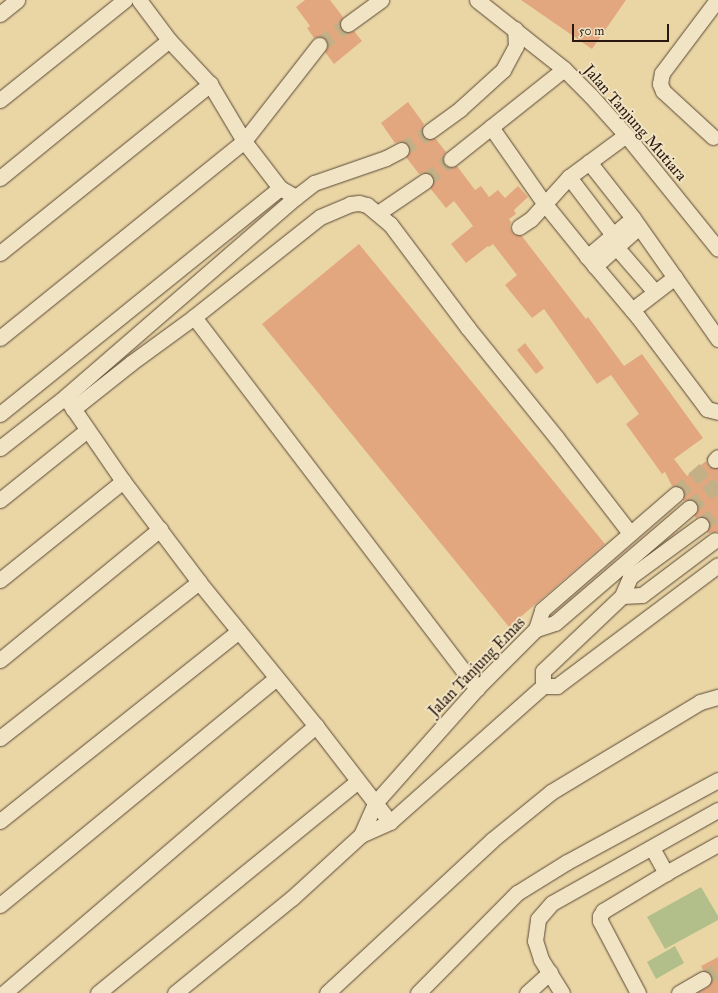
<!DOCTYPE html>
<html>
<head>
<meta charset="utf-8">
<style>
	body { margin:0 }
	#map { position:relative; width:718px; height:993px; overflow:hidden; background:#ead6a5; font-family:"IM FELL Great Primer",serif }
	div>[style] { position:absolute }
	.green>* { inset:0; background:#b2bf8a }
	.building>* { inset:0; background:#e3a780 }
	.minor-tunnel>* { height:15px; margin-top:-7.5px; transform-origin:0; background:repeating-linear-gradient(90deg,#c4b087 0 15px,transparent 0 23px) }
	.roads { filter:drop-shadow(0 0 1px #5b4836) drop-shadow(0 0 1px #5b4836) }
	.minor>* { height:15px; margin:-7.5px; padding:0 7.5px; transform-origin:7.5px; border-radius:7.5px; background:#f1e4c4 }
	span { translate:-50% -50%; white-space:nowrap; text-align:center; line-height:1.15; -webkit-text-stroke:4px #f1e4c4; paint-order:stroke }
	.street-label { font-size:16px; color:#2b1911 }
	.scale { position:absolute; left:572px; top:24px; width:97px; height:18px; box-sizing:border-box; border:2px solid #2b1911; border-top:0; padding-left:5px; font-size:12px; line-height:14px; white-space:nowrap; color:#2b1911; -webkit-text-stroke:3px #f1e4c4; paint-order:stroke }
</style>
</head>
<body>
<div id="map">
	<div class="green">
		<i style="clip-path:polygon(701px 887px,718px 916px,718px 920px,665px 949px,647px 917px)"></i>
		<i style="clip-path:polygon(675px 946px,684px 963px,656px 979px,647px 962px)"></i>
	</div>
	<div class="building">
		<i style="clip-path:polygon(305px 0,330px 0,343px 17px,339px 25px,341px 30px,349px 33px,354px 31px,362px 41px,334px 64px,325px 52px,328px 47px,327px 41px,321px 36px,314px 38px,307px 28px,310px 26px,296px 7px)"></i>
		<i style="clip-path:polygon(521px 0,626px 0,592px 49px)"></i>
		<i style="clip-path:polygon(408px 102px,424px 124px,421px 132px,423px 137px,431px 140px,435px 138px,446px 152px,443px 156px,444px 164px,448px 167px,457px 166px,475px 190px,481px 186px,489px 197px,498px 190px,505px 198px,518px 186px,528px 197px,514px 210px,516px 214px,509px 219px,511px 222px,510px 227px,512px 232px,515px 235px,521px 235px,586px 319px,588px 317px,624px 366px,642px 354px,703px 438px,674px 459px,687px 476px,706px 461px,709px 467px,718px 468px,718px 532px,709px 533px,707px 532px,710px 524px,708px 519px,700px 516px,696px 518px,694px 515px,698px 511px,696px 502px,692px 499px,683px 501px,685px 493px,683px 488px,679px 485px,672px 486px,665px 472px,662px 474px,626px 424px,639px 414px,611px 375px,597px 384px,544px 309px,532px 318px,505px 285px,517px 275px,493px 244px,489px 247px,488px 246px,466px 263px,451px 244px,473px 226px,454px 201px,446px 208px,430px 188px,434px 181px,432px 176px,425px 172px,419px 174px,406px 157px,410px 151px,409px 145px,402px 141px,395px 143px,381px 123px)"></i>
		<i style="clip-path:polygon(359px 244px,605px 544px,509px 627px,262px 324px)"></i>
		<i style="clip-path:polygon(525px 343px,544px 368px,536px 374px,517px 350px)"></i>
		<i style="clip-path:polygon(718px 957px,718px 993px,697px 993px,708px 987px,712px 979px,711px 974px,703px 970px,701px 966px)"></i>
	</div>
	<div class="minor-tunnel">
		<i style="left:319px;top:45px;width:36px;rotate:-36deg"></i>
		<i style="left:401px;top:150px;width:35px;rotate:-33deg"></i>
		<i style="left:425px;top:181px;width:34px;rotate:-40deg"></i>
		<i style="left:676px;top:494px;width:52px;rotate:-41.1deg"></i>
		<i style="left:689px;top:508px;width:38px;rotate:-40deg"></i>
		<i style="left:701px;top:525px;width:21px;rotate:-37deg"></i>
		<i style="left:703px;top:979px;width:17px;rotate:-31deg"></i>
	</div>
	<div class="roads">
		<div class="minor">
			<i style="left:477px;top:0;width:111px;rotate:38.4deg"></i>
			<i style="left:564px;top:69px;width:38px;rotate:45deg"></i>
			<i style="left:591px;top:96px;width:52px;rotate:48.1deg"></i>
			<i style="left:626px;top:135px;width:146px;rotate:51.1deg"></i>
			<i style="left:0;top:14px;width:22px;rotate:-39deg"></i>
			<i style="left:348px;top:24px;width:41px;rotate:-36deg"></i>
			<i style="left:0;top:100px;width:160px;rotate:-38.7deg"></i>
			<i style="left:491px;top:127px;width:93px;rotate:55.1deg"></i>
			<i style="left:544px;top:203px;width:81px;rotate:51deg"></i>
			<i style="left:430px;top:131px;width:37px;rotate:-36deg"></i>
			<i style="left:460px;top:109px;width:58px;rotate:-42.2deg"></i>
			<i style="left:503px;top:70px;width:27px;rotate:-62deg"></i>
			<i style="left:516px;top:46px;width:17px;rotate:-93deg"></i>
			<i style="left:713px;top:137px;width:68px;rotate:-137.4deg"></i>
			<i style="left:663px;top:91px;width:8px;rotate:-113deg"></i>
			<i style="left:660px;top:84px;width:11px;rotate:-80deg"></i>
			<i style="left:662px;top:73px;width:91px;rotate:-53deg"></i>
			<i style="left:451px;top:159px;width:144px;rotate:-38.5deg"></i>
			<i style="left:589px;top:162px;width:71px;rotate:51.8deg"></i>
			<i style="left:633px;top:218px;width:148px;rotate:54.9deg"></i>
			<i style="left:569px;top:177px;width:73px;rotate:52.8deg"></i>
			<i style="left:0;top:178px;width:218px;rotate:-39.2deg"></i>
			<i style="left:296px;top:197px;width:23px;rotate:-38deg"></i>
			<i style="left:314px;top:183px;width:76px;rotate:-19.1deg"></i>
			<i style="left:386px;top:158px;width:17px;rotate:-28deg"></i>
			<i style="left:378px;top:213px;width:57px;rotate:-34.2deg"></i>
			<i style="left:519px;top:227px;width:14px;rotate:-34deg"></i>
			<i style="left:531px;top:219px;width:57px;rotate:-47.9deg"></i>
			<i style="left:569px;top:177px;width:71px;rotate:-36.4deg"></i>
			<i style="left:639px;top:227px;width:59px;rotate:138.4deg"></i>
			<i style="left:595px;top:266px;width:67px;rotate:49.9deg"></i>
			<i style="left:638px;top:317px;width:115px;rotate:53.1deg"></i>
			<i style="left:707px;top:409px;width:11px;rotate:15deg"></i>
			<i style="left:617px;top:248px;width:58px;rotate:49.2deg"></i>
			<i style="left:0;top:253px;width:270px;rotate:-38.8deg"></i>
			<i style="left:587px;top:257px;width:60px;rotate:-40.3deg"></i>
			<i style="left:632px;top:310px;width:54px;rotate:-37.5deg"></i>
			<i style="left:194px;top:317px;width:467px;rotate:52.7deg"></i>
			<i style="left:0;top:338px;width:314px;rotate:-38.9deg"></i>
			<i style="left:244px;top:141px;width:122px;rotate:-52deg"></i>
			<i style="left:68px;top:401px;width:97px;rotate:55.5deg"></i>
			<i style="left:123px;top:481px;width:126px;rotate:53deg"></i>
			<i style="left:199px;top:582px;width:186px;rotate:50.9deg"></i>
			<i style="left:316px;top:726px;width:121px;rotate:52.4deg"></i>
			<i style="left:73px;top:409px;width:74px;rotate:-38.4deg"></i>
			<i style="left:131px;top:363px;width:78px;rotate:-36.1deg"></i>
			<i style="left:194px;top:317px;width:161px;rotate:-38.4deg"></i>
			<i style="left:320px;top:217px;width:33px;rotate:-23deg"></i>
			<i style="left:350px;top:204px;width:9px;rotate:-6deg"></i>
			<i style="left:359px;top:203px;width:8px;rotate:14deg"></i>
			<i style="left:367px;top:205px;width:30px;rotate:40deg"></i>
			<i style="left:390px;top:224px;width:130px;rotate:53.1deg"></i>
			<i style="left:468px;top:328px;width:140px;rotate:51.1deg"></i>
			<i style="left:556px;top:437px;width:121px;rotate:52.4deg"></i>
			<i style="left:0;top:414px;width:360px;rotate:-38.9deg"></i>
			<i style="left:0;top:448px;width:83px;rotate:-38.1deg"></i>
			<i style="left:65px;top:397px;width:306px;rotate:-40.9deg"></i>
			<i style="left:296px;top:197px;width:18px;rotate:-151deg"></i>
			<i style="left:280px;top:188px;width:59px;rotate:-127.5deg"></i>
			<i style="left:244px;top:141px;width:66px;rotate:-120.8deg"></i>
			<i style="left:210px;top:84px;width:60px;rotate:-133deg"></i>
			<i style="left:169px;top:40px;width:50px;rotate:-126.9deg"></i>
			<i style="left:715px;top:460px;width:4px;rotate:-45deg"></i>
			<i style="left:0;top:500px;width:112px;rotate:-38.8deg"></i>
			<i style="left:0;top:580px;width:158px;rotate:-38.8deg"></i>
			<i style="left:622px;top:596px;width:21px;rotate:-67deg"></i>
			<i style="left:630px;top:577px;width:88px;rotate:-36.2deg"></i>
			<i style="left:536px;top:629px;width:20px;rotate:-72deg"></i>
			<i style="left:542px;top:610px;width:177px;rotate:-40.9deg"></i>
			<i style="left:0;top:660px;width:207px;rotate:-39.3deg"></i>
			<i style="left:543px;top:686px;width:15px;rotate:-90deg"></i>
			<i style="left:543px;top:671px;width:109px;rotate:-43.5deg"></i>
			<i style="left:622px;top:596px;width:20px;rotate:-3deg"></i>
			<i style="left:642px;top:595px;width:91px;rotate:-37deg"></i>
			<i style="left:0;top:738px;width:253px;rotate:-38.1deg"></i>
			<i style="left:0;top:821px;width:305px;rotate:-38.5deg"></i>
			<i style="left:361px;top:835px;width:35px;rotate:-66deg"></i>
			<i style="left:375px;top:803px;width:154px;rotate:-48.4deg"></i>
			<i style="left:477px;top:688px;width:83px;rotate:-45deg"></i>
			<i style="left:536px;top:629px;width:20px;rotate:-18deg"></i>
			<i style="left:555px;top:623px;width:177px;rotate:-40.6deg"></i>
			<i style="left:652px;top:848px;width:29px;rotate:61deg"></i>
			<i style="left:0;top:905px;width:357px;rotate:-39.4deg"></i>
			<i style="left:4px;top:993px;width:411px;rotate:-40.6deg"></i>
			<i style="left:98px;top:993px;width:335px;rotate:-39.2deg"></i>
			<i style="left:175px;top:993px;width:151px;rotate:-39.1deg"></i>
			<i style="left:292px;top:898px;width:93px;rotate:-42.4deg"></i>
			<i style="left:361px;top:835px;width:32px;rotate:-24deg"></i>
			<i style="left:390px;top:822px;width:205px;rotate:-41.6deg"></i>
			<i style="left:543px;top:686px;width:14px"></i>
			<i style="left:557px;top:686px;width:201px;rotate:-36.9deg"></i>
			<i style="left:327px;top:993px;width:225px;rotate:-42.8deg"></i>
			<i style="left:492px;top:840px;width:76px;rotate:-39.1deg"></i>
			<i style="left:551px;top:792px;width:174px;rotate:-31.1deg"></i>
			<i style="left:700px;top:702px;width:19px;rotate:-16deg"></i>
			<i style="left:418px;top:993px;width:141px;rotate:-45.3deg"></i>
			<i style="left:517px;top:893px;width:59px;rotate:-31.8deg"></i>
			<i style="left:567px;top:862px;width:172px;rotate:-28.5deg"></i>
			<i style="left:527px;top:993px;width:31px;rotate:-42deg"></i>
			<i style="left:562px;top:993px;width:40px;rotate:-122deg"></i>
			<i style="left:541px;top:959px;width:19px;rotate:-108deg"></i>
			<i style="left:535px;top:941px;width:22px;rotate:-82deg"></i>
			<i style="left:538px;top:919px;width:21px;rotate:-49deg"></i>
			<i style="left:552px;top:903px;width:190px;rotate:-29.3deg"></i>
			<i style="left:638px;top:993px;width:81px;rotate:-117.8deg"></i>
			<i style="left:600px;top:921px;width:5px;rotate:-90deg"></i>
			<i style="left:600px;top:916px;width:6px;rotate:-59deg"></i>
			<i style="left:603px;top:911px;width:74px;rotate:-31.1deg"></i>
			<i style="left:666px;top:873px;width:60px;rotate:-29.1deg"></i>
			<i style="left:679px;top:993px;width:28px;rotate:-30deg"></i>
		</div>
	</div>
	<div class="street-label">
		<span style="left:635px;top:123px;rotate:49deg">Jalan Tanjung Mutiara</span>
		<span style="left:477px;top:667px;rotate:-46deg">Jalan Tanjung Emas</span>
	</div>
	<div class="scale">50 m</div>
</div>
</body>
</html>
